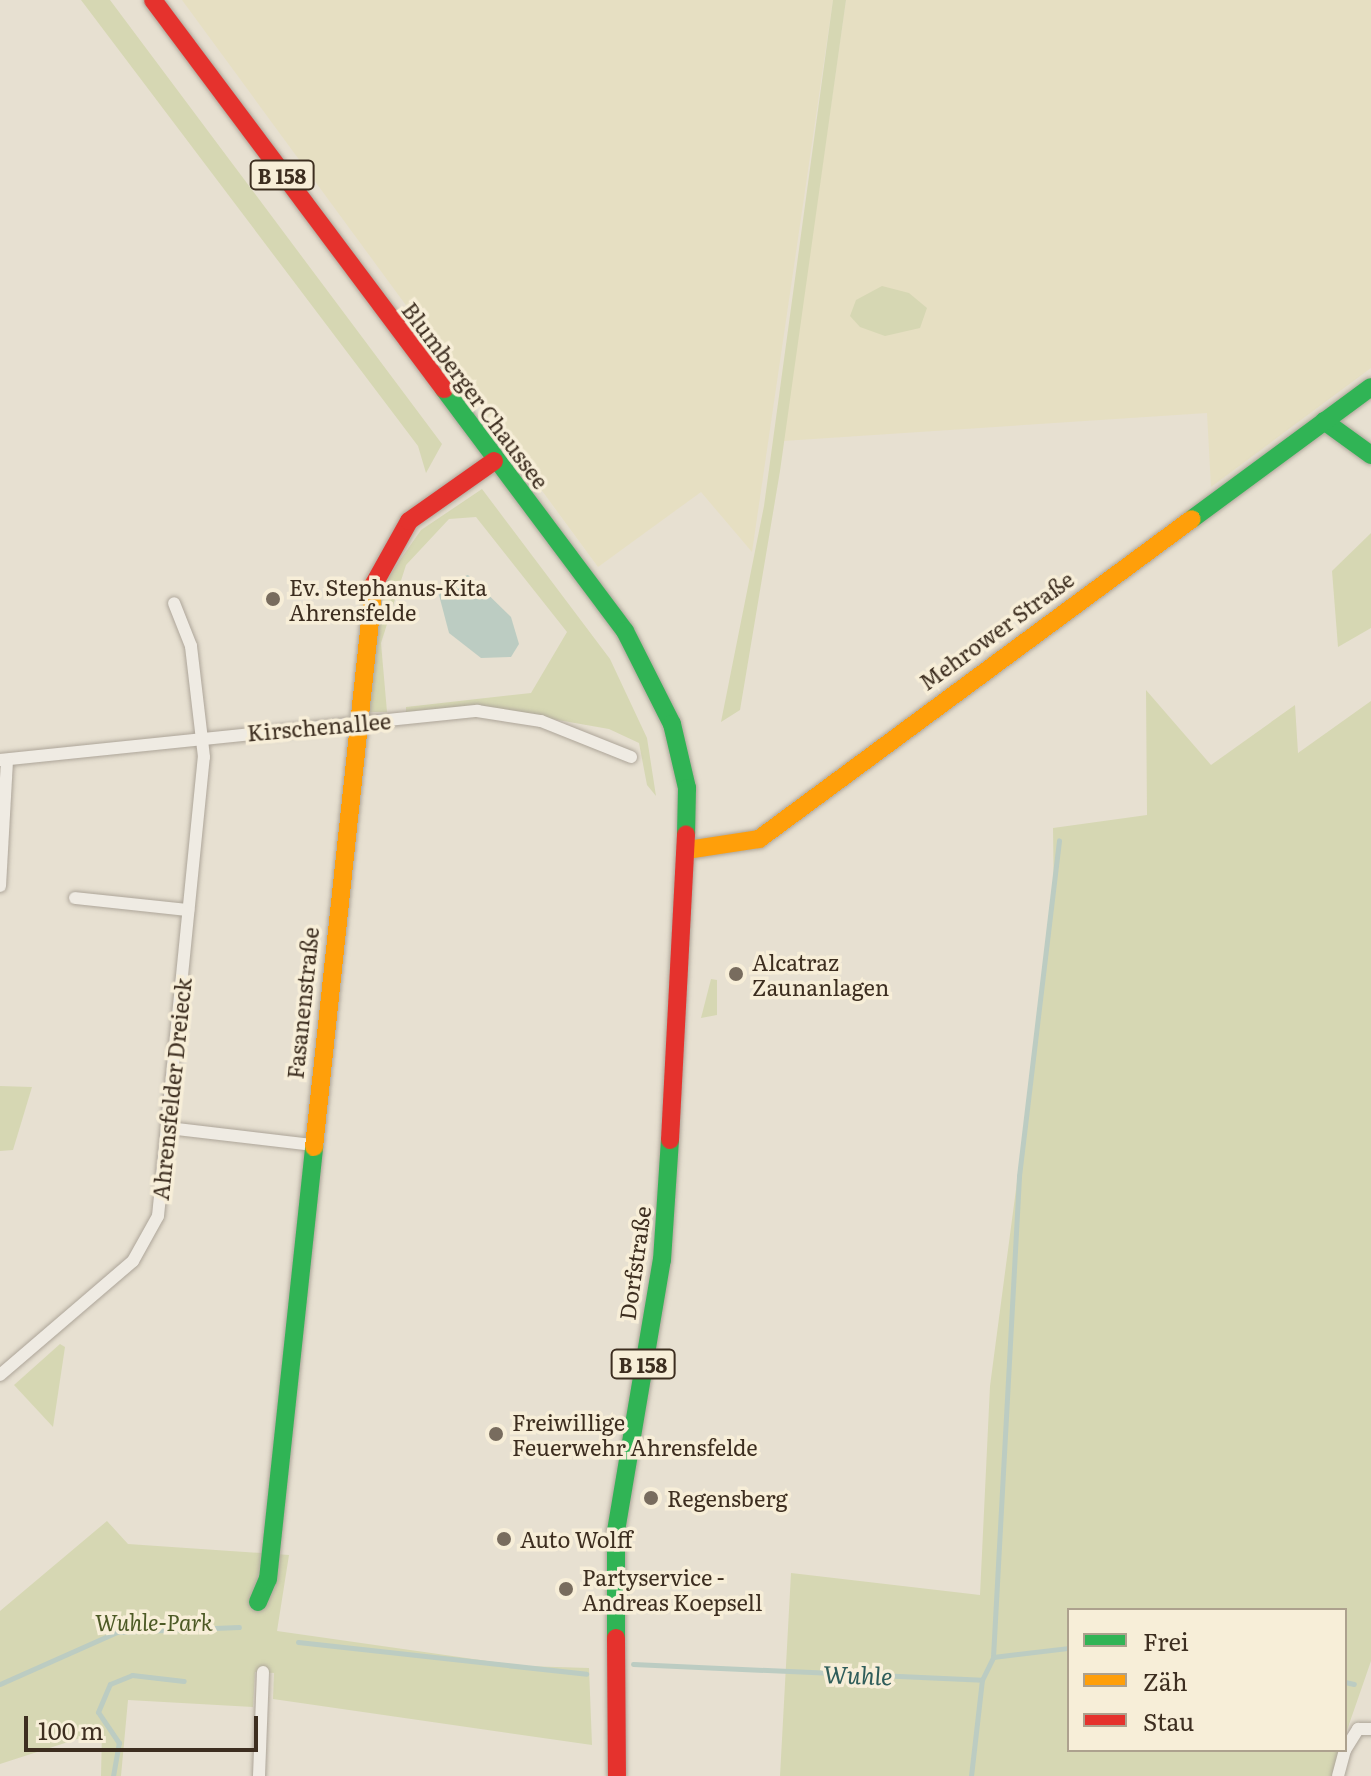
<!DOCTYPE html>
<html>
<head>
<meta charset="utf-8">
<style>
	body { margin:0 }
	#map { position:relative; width:1371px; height:1776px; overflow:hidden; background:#e7e0d1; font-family:Literata,serif }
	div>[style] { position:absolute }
	.farmland>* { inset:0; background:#e6dfc2 }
	.green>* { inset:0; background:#d6d7b3 }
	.water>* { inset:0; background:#bcccc2 }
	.stream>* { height:5px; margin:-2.5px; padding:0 2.5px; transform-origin:2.5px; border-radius:2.5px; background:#bcccc2 }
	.roads { filter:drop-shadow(0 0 2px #ada599) drop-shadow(0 0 2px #ada599) }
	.street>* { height:12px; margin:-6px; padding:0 6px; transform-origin:6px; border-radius:6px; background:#efebe3 }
	.fast>* { height:18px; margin:-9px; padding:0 9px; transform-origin:9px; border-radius:9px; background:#30b455 }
	.slow>* { height:18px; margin:-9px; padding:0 9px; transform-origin:9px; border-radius:9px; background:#ff9f0a }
	.jam>* { height:18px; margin:-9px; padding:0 9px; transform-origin:9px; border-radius:9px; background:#e5322d }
	.dots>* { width:22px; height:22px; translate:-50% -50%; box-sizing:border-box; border:4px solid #f7eed8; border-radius:50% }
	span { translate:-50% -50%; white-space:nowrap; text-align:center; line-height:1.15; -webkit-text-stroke:7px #f7eed8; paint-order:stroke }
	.shield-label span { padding:2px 6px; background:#f7eed8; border:2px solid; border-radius:6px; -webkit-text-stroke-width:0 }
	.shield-label { font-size:20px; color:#3d2e20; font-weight:700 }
	.street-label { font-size:22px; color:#3d2e20 }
	.poi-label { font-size:22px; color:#3d2e20 }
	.left { translate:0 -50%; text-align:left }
	.park-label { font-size:22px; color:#4d5a26; font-style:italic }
	.water-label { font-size:24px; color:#2f5d5a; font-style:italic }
	.legend { position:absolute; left:1067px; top:1608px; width:280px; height:144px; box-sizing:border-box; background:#f7eed8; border:2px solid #ada18e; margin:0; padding:10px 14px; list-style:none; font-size:24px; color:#3d2e20 }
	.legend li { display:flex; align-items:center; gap:16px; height:40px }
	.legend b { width:40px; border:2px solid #ada18e }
	.scale { position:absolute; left:24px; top:1716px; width:234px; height:36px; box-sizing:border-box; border:4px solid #3d2e20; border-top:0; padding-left:10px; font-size:24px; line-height:28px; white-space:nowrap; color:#3d2e20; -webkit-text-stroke:6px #f7eed8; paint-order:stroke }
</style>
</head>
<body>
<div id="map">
	<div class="farmland">
		<i style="clip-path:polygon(182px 0,833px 0,752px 552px,701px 492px,598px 567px)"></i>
		<i style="clip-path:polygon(846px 0,1371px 0,1371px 368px,1211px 487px,1207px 413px,783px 441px)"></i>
	</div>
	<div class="green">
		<i style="clip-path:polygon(81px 0,110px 0,442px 444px,426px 473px,418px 446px)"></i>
		<i style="clip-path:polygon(833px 0,846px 0,780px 471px,740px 710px,721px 722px,764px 506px)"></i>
		<i style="clip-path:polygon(882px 286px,909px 293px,927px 308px,920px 328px,885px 336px,860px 327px,850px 316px,856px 300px)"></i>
		<i style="clip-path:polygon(482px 489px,610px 659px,647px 738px,656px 796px,647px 785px,639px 743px,609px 729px,479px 706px,406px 715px,406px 707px,531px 693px,567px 632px,476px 517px,449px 519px,406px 565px,381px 643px,387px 712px,365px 712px,384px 583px,421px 530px)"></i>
		<i style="clip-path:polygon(1371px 533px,1371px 628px,1338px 647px,1332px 571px)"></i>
		<i style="clip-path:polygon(1146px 690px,1211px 765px,1295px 705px,1298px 753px,1371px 701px,1371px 1661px,1345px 1736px,1345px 1610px,1069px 1610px,1069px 1750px,1341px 1750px,1334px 1776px,780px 1776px,791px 1573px,980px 1595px,990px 1386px,1054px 902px,1053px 828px,1147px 815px)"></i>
		<i style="clip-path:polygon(711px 979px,717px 980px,717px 1015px,701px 1018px)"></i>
		<i style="clip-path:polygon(0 1086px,32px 1087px,13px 1150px,0 1151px)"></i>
		<i style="clip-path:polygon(60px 1344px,65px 1347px,53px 1427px,14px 1385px)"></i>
		<i style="clip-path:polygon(107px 1521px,128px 1544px,289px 1555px,277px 1631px,523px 1666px,589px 1668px,592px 1745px,273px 1699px,274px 1673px,255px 1672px,253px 1707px,128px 1700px,121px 1776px,101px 1776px,102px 1731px,0 1764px,0 1611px)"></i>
	</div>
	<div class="water">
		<i style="clip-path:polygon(468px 575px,511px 617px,519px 644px,511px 657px,481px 658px,449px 633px,439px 595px,447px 582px)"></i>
	</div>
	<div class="stream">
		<i style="left:298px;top:1642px;width:290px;rotate:6.3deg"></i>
		<i style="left:993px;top:1657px;width:482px;rotate:-86.9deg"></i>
		<i style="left:1019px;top:1176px;width:338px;rotate:-83.2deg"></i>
		<i style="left:633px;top:1664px;width:349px;rotate:2.6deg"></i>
		<i style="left:982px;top:1680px;width:25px;rotate:-64deg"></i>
		<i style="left:993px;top:1657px;width:77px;rotate:-6.8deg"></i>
		<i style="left:1345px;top:1682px;width:9px;rotate:13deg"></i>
		<i style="left:0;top:1684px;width:128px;rotate:-24deg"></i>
		<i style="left:117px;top:1632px;width:122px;rotate:-2.3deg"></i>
		<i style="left:113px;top:1776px;width:34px;rotate:-80deg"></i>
		<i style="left:119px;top:1743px;width:37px;rotate:-124deg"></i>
		<i style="left:98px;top:1712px;width:30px;rotate:-67deg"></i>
		<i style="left:110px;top:1684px;width:24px;rotate:-22deg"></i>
		<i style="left:132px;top:1675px;width:52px;rotate:6.6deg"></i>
		<i style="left:971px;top:1776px;width:97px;rotate:-83.5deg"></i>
	</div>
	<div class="roads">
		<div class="street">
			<i style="left:0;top:760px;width:480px;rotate:-5.9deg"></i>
			<i style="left:477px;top:711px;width:65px;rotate:8.9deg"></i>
			<i style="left:541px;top:721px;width:97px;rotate:21.8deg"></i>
			<i style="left:0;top:886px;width:126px;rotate:-86.8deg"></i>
			<i style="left:75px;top:898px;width:114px;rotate:6.1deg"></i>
			<i style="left:168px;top:1128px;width:145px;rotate:6.7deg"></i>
			<i style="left:0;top:1375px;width:175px;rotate:-40.6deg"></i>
			<i style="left:133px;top:1261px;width:51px;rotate:-60.9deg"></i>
			<i style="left:158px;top:1216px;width:461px;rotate:-84.3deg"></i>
			<i style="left:204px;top:757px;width:112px;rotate:-96.7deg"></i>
			<i style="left:191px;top:646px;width:46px;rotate:-111.6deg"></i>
			<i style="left:1345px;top:1750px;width:25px;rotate:-58deg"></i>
			<i style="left:1358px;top:1729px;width:13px"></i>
			<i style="left:259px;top:1776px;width:104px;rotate:-87.8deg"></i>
			<i style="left:1338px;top:1776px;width:27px;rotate:-75deg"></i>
		</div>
		<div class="fast">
			<i style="left:444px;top:389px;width:302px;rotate:53.2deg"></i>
			<i style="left:625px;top:631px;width:104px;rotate:63.2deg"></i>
			<i style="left:672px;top:724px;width:66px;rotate:76.8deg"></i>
			<i style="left:687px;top:788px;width:46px;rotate:91.2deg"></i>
			<i style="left:1324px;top:421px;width:58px;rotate:35.9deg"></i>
			<i style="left:1192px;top:519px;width:222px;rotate:-36.4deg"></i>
			<i style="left:258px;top:1602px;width:25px;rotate:-67deg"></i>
			<i style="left:268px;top:1579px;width:434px;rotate:-83.9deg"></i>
			<i style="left:616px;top:1638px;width:107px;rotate:-90deg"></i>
			<i style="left:616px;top:1531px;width:275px;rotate:-80.4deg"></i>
			<i style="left:662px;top:1260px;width:120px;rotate:-86.2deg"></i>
		</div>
		<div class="slow">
			<i style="left:687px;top:850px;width:73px;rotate:-8.7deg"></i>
			<i style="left:759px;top:839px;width:538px;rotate:-36.47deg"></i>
			<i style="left:314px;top:1147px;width:566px;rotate:-83.92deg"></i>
		</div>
		<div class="jam">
			<i style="left:153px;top:0;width:486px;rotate:53.2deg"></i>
			<i style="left:374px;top:584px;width:72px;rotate:-60.9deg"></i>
			<i style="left:409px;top:521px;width:104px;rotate:-35.2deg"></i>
			<i style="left:670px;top:1140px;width:306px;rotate:-87deg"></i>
			<i style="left:616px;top:1638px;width:138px;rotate:89.6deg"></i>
		</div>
	</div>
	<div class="dots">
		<i style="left:273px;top:599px;background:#786c5e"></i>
		<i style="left:736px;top:974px;background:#786c5e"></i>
		<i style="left:496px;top:1434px;background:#786c5e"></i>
		<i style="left:651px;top:1498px;background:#786c5e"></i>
		<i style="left:504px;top:1539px;background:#786c5e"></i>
		<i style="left:566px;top:1589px;background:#786c5e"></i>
	</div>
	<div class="shield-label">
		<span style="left:282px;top:175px">B 158</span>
		<span style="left:643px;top:1364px">B 158</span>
	</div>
	<div class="street-label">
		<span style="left:476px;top:395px;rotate:53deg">Blumberger Chaussee</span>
		<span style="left:996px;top:630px;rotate:-36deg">Mehrower Straße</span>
		<span style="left:319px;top:726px;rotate:-5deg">Kirschenallee</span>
		<span style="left:302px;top:1003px;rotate:-84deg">Fasanenstraße</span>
		<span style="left:171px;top:1089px;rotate:-84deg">Ahrensfelder Dreieck</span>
		<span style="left:634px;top:1263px;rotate:-82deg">Dorfstraße</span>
	</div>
	<div class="poi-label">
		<span class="left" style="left:289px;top:599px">Ev. Stephanus-Kita<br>Ahrensfelde</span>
		<span class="left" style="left:752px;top:974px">Alcatraz<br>Zaunanlagen</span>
		<span class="left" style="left:512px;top:1434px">Freiwillige<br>Feuerwehr Ahrensfelde</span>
		<span class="left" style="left:667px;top:1498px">Regensberg</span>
		<span class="left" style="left:520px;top:1539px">Auto Wolff</span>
		<span class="left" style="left:582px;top:1589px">Partyservice -<br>Andreas Koepsell</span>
	</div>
	<div class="park-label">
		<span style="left:154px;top:1622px">Wuhle-Park</span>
	</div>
	<div class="water-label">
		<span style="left:858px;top:1674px;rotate:2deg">Wuhle</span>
	</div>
	<ul class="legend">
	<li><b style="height:10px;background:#30b455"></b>Frei</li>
	<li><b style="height:10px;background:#ff9f0a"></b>Zäh</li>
	<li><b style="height:10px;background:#e5322d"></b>Stau</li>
	</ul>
	<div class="scale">100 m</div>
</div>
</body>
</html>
